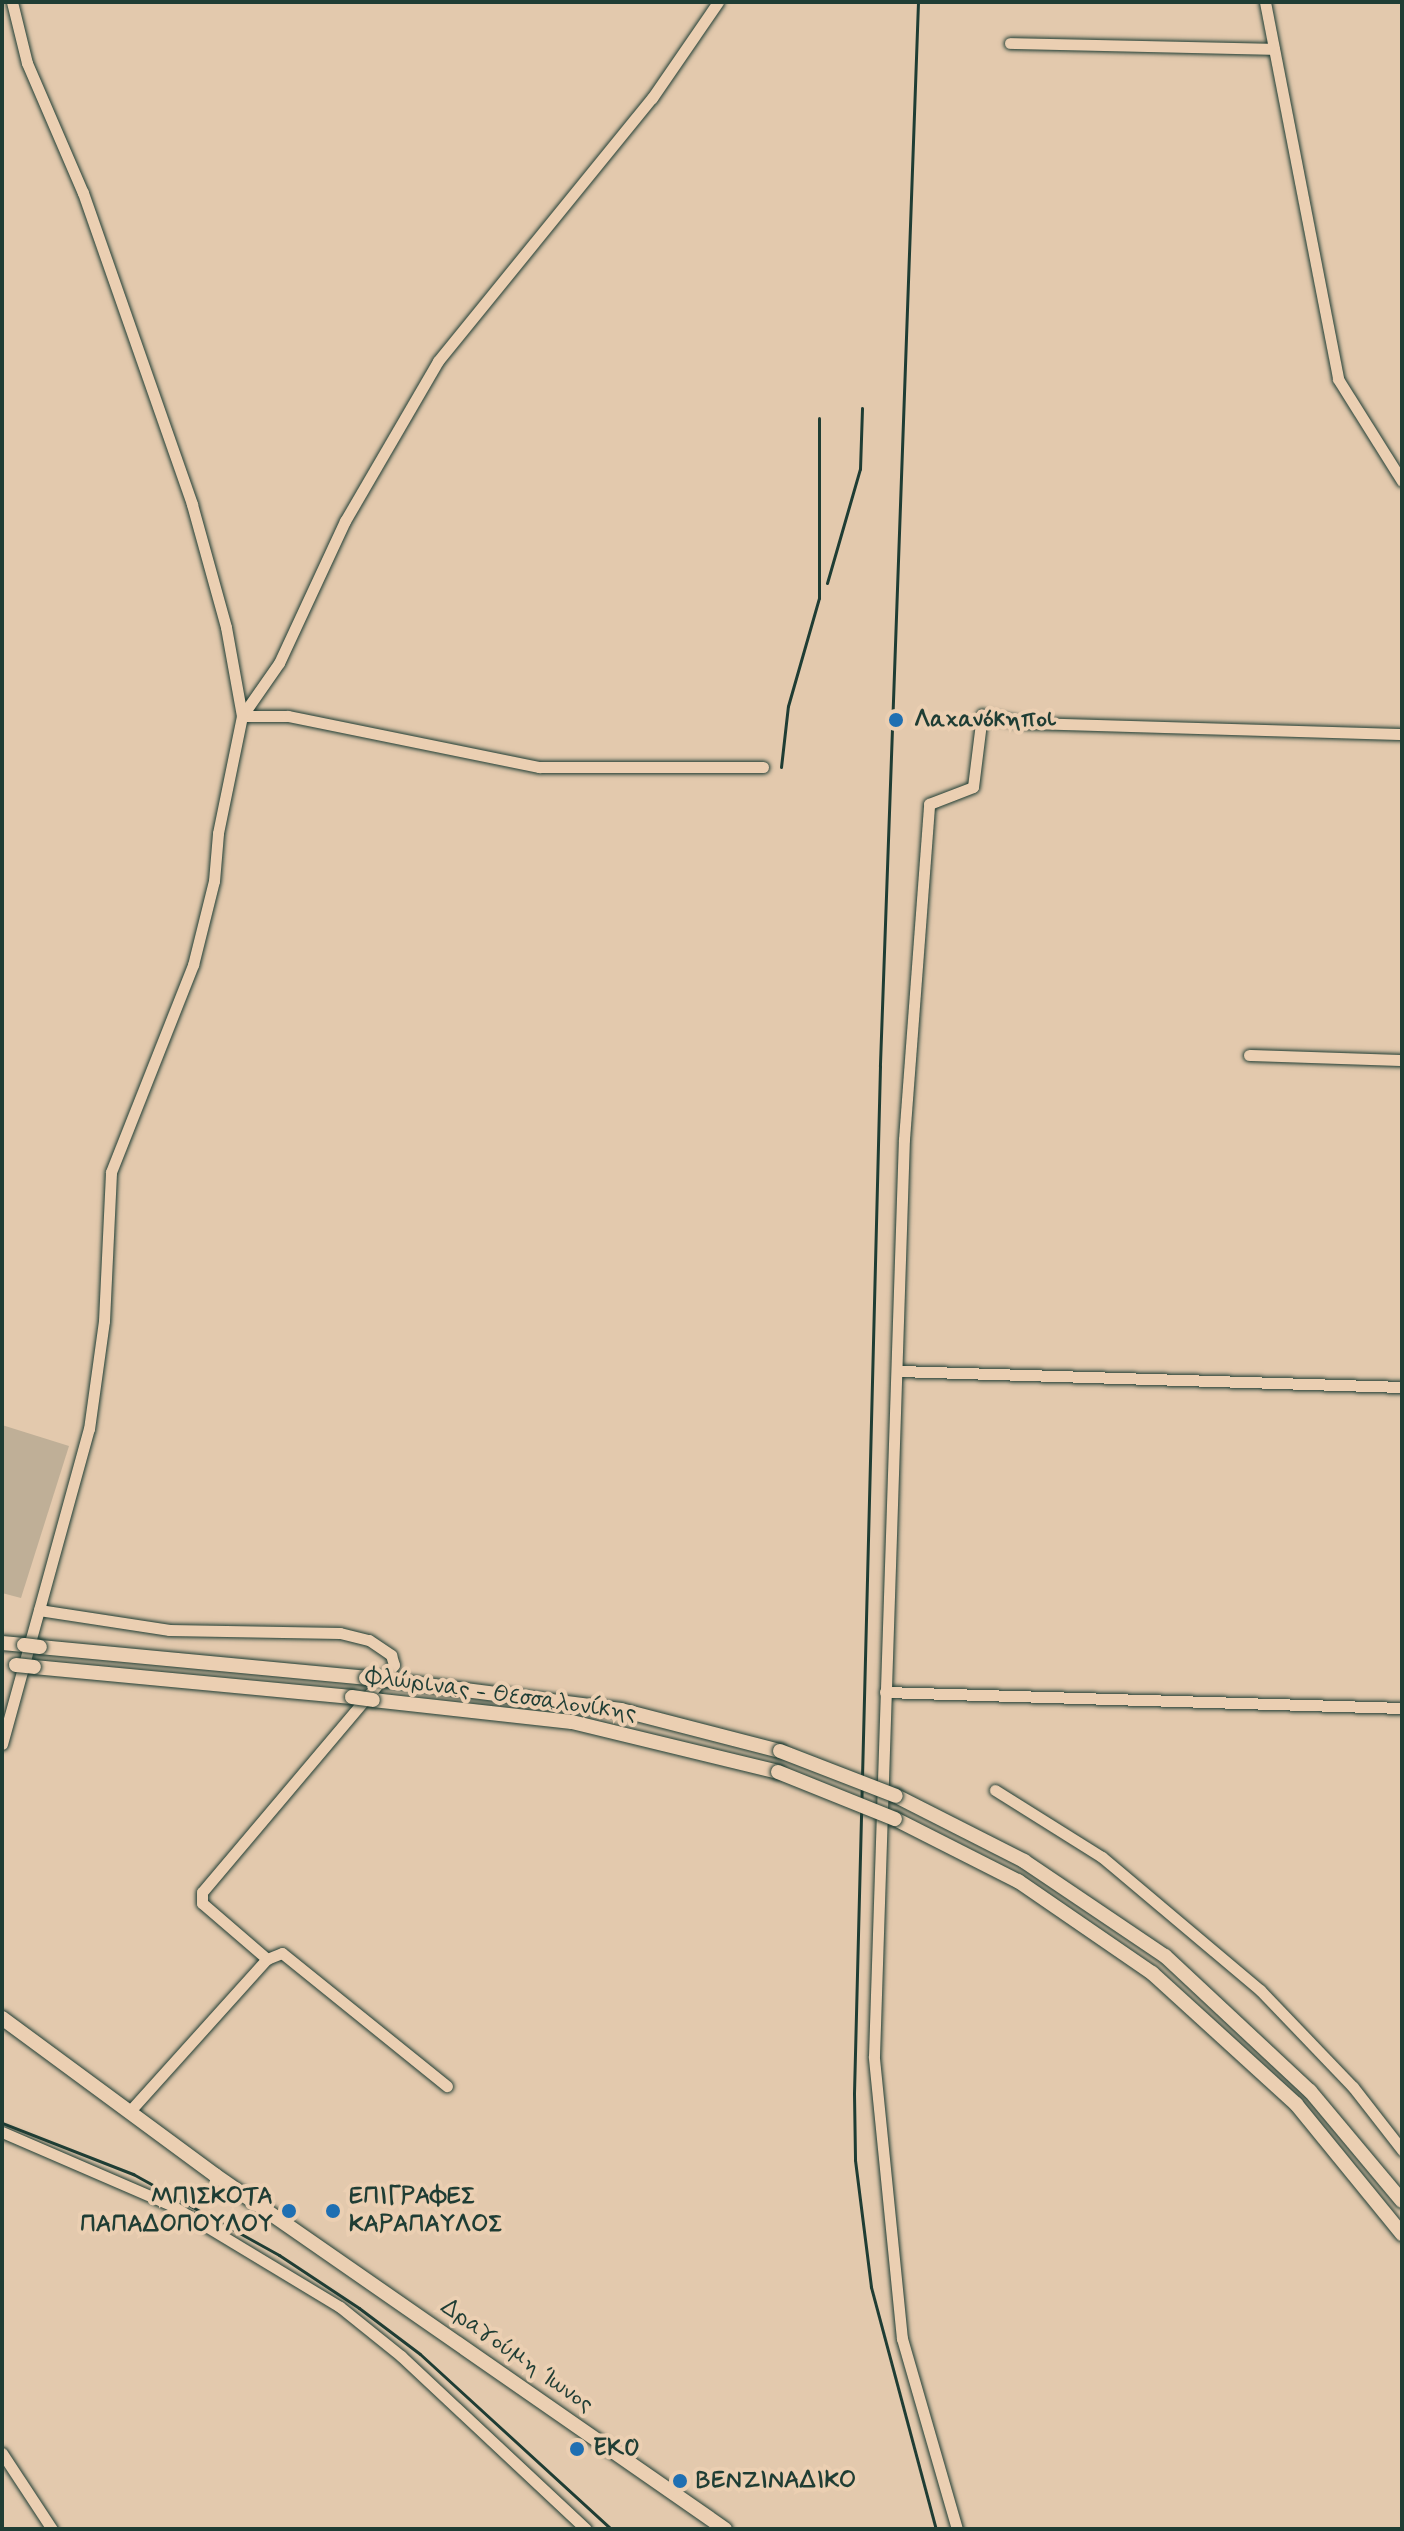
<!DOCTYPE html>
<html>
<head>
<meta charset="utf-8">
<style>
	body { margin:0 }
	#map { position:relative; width:1404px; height:2531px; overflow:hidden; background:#e3c9ad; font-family:Mynerve,sans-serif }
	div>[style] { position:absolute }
	.green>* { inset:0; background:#bfaf97 }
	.roads { filter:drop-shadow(0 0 2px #1f3d34) drop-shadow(0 0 2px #1f3d34) }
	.minor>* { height:11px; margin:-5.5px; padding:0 5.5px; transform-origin:5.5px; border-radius:5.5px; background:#ebcfb2 }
	.major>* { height:14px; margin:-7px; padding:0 7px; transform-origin:7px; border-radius:7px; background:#ebcfb2 }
	.rail>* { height:3px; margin:-1.5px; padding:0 1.5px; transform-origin:1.5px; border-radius:1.5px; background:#1f3d34 }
	.bridges { filter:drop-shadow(0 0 2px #1f3d34) drop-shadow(0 0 2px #1f3d34) }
	.major-bridge>* { height:14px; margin:-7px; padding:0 7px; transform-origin:7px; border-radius:7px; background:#ebcfb2 }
	.dots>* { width:22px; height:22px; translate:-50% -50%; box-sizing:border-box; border:4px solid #ebcfb2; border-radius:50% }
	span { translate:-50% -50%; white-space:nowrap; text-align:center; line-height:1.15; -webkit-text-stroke:8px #ebcfb2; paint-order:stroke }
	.poi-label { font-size:24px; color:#1f3d34; font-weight:700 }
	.left { translate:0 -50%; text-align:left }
	.right { translate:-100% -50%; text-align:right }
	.street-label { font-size:24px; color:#1f3d34 }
	.frame { position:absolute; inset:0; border:4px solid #1f3d34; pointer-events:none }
</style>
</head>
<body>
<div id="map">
	<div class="green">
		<i style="clip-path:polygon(2px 1425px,69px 1446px,21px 1598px,2px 1593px)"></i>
	</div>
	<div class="roads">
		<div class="minor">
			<i style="left:1265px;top:2px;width:384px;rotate:79deg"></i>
			<i style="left:1338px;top:379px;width:120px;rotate:57.9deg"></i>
			<i style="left:1010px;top:43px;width:264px;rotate:1.3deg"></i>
			<i style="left:242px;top:716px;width:65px;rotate:-55.1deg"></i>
			<i style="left:279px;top:663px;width:157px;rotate:-65.1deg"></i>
			<i style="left:345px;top:521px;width:185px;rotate:-59.8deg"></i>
			<i style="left:438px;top:361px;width:339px;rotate:-50.9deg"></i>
			<i style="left:652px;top:98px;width:116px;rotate:-55.5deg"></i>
			<i style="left:242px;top:716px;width:46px"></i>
			<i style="left:288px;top:716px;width:256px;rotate:11.5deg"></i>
			<i style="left:539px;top:767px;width:224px"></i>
			<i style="left:1249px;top:1055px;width:153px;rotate:1.9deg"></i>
			<i style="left:899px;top:1371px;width:503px;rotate:1.82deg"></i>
			<i style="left:39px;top:1610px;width:132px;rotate:8.7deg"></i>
			<i style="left:169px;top:1630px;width:171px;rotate:1deg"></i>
			<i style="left:340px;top:1633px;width:30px;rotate:14deg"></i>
			<i style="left:369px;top:1640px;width:27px;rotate:34deg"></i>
			<i style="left:391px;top:1655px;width:10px;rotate:73deg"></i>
			<i style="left:394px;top:1665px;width:297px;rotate:130.2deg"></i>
			<i style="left:202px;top:1892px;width:11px;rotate:90deg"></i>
			<i style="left:202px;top:1903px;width:86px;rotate:40.7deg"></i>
			<i style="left:885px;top:1692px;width:517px;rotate:1.77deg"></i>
			<i style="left:2px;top:1744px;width:327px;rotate:-74.6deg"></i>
			<i style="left:89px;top:1429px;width:109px;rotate:-82.1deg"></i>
			<i style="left:104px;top:1321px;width:149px;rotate:-87.3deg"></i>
			<i style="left:111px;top:1172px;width:223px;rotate:-68.4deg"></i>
			<i style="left:193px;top:965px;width:87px;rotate:-76deg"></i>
			<i style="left:214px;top:881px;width:48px;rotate:-85.2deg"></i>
			<i style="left:218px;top:833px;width:119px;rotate:-78.4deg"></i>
			<i style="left:242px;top:716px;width:90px;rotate:-100.2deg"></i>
			<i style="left:226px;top:627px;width:128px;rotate:-105.5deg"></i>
			<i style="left:192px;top:504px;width:330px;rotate:-109.3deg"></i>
			<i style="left:83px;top:193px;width:142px;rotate:-113.3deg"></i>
			<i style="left:27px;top:63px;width:63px;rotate:-103.8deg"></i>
			<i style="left:995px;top:1790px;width:126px;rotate:32.1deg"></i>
			<i style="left:1102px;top:1857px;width:207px;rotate:40.1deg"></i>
			<i style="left:1260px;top:1990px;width:134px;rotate:46.2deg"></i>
			<i style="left:1353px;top:2087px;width:80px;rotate:52.1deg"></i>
			<i style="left:129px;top:2112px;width:206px;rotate:-48deg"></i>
			<i style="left:267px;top:1959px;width:16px;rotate:-22deg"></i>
			<i style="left:282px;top:1953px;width:212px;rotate:38.9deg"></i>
			<i style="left:2px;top:2132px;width:184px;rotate:23.4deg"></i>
			<i style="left:171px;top:2205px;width:197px;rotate:31.1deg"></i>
			<i style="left:340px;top:2307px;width:78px;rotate:38.8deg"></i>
			<i style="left:401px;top:2356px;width:253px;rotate:43.1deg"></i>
			<i style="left:2px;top:2453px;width:91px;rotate:56.7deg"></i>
			<i style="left:957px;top:2529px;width:198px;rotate:-106.1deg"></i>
			<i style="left:902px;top:2339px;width:284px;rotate:-95.7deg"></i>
			<i style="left:874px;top:2056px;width:917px;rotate:-88.13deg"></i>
			<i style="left:904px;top:1139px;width:336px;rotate:-85.7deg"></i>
			<i style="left:929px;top:804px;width:47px;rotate:-21.1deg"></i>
			<i style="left:973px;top:787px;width:73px;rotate:-82.9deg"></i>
			<i style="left:982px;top:715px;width:46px;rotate:10.1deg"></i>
			<i style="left:1027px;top:723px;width:375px;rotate:1.7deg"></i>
		</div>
		<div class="major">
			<i style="left:2px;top:1643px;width:22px;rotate:5deg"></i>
			<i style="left:40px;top:1647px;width:327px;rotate:5.4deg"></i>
			<i style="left:34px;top:1667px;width:319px;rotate:5.4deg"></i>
			<i style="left:387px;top:1680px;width:236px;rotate:7.3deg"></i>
			<i style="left:621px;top:1710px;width:164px;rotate:14.5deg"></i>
			<i style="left:373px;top:1700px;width:200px;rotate:6.3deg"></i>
			<i style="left:572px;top:1722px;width:212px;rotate:13.6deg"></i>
			<i style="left:896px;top:1796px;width:144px;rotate:26.9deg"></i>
			<i style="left:1024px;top:1861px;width:170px;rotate:34deg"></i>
			<i style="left:1165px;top:1956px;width:198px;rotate:43deg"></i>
			<i style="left:1310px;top:2091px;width:143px;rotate:50.1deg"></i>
			<i style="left:895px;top:1819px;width:138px;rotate:26.8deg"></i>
			<i style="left:1018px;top:1881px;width:163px;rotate:34.5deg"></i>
			<i style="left:1152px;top:1973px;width:195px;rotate:42.3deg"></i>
			<i style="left:1296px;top:2104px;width:168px;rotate:50.8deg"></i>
			<i style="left:2px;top:2018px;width:265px;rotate:36.4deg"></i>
			<i style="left:215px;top:2175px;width:621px;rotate:34.77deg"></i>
		</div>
	</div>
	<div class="rail">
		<i style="left:918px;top:2px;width:1065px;rotate:92.05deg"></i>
		<i style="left:880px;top:1066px;width:1028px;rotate:91.45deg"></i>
		<i style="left:854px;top:2094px;width:66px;rotate:89.1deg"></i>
		<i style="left:855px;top:2160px;width:128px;rotate:82.8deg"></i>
		<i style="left:871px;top:2287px;width:251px;rotate:75deg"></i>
		<i style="left:827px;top:583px;width:119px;rotate:-73.9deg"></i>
		<i style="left:860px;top:469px;width:61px;rotate:-88.1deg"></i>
		<i style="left:781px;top:767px;width:61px;rotate:-83.5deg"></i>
		<i style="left:788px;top:706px;width:112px;rotate:-74deg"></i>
		<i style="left:819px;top:598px;width:180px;rotate:-90deg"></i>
		<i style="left:2px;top:2123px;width:141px;rotate:21.3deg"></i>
		<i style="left:133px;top:2174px;width:167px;rotate:29deg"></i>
		<i style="left:279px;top:2255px;width:96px;rotate:33.5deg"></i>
		<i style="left:359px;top:2308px;width:76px;rotate:37deg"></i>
		<i style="left:420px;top:2354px;width:259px;rotate:42.5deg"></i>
	</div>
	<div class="bridges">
		<div class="major-bridge">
			<i style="left:24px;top:1645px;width:16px;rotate:7deg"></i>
			<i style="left:16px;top:1665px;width:18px;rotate:6deg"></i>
			<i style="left:366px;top:1678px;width:21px;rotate:5deg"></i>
			<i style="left:352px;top:1697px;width:21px;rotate:8deg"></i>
			<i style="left:780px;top:1751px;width:124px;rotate:21.2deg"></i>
			<i style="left:778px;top:1772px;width:126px;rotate:21.9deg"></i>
		</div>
	</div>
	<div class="dots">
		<i style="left:896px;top:720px;background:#1f6fb2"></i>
		<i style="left:289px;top:2211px;background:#1f6fb2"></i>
		<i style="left:333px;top:2211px;background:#1f6fb2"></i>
		<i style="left:577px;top:2449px;background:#1f6fb2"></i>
		<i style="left:680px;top:2481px;background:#1f6fb2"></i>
	</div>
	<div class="poi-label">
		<span class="left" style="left:914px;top:720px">Λαχανόκηποι</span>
		<span class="right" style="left:273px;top:2211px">ΜΠΙΣΚΟΤΑ<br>ΠΑΠΑΔΟΠΟΥΛΟΥ</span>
		<span class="left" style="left:349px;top:2211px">ΕΠΙΓΡΑΦΕΣ<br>ΚΑΡΑΠΑΥΛΟΣ</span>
		<span class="left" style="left:593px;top:2449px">EKO</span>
		<span class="left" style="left:696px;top:2481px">ΒΕΝΖΙΝΑΔΙΚΟ</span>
	</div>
	<div class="street-label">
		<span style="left:501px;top:1695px;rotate:8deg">Φλώρινας - Θεσσαλονίκης</span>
		<span style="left:517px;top:2356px;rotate:35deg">Δραγούμη Ίωνος</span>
	</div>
	<div class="frame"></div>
</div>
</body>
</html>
